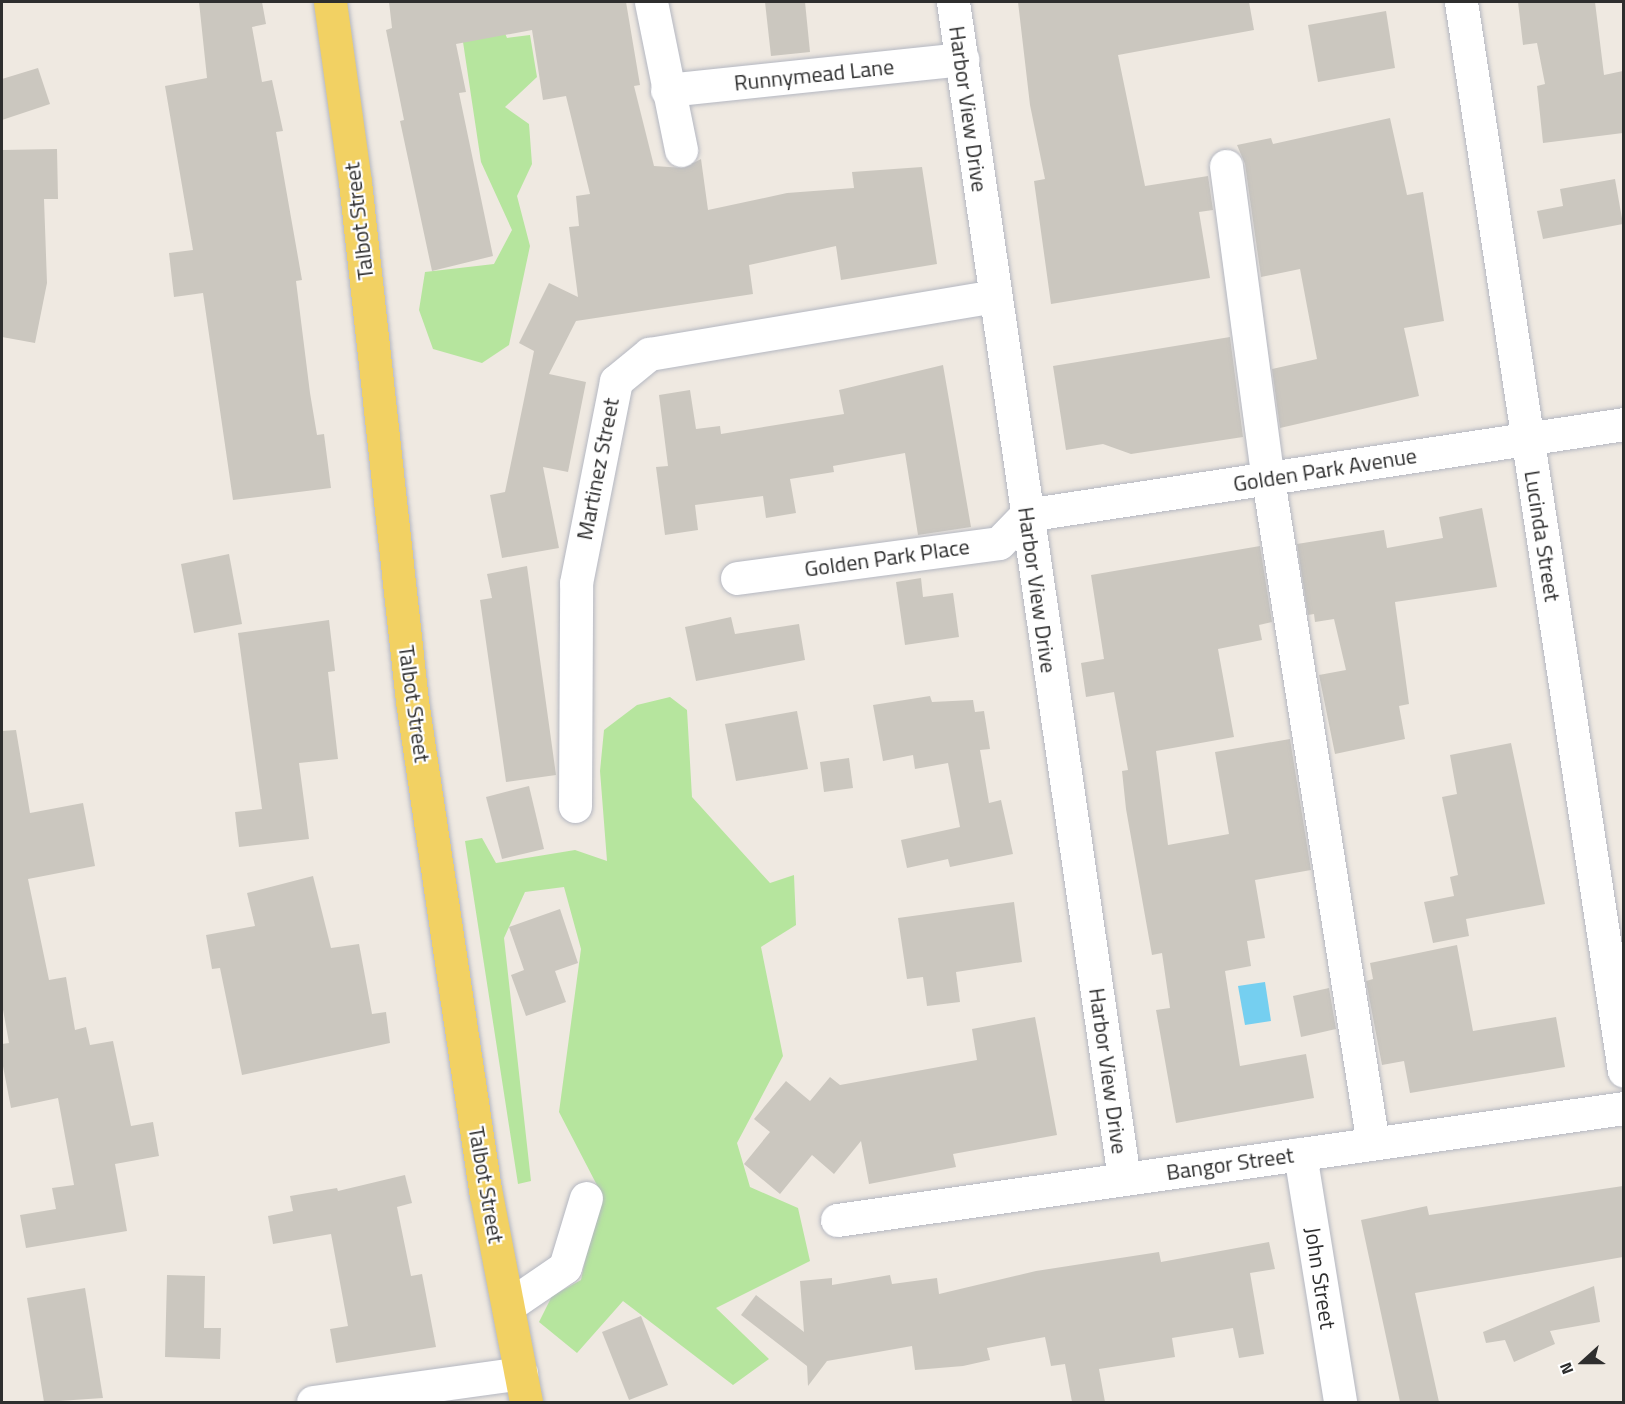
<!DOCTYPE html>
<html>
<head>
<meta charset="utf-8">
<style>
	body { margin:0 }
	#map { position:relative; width:1625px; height:1404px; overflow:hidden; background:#efe9e1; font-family:"Titillium Web",sans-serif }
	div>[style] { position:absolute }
	.green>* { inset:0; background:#b6e59e }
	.water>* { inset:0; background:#75cff0 }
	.building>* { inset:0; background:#cbc7bf }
	.roads { filter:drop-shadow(0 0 2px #b4b7c1) drop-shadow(0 0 2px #b4b7c1) }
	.minor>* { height:33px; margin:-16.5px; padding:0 16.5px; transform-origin:16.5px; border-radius:16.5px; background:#fff }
	.major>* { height:33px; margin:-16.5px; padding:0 16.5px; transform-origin:16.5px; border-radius:16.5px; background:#f2d163 }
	span { translate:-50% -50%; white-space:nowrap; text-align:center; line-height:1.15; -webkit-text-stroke:4.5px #fff; paint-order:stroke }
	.street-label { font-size:22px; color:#2e2e2e }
	.frame { position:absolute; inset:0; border:3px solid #2e2e2e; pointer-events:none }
	.north { position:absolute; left:1553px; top:1332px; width:60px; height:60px; -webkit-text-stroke:4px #fff; paint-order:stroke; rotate:249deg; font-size:16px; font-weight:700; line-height:24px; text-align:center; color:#2e2e2e }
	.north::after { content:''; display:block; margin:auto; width:21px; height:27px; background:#2e2e2e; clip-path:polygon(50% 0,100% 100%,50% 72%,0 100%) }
</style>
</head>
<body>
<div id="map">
	<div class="green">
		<i style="clip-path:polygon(457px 2px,492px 2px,507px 38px,530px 35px,537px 77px,505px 107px,529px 124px,532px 164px,517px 196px,530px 246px,509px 345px,482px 363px,433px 349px,419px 310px,425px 272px,494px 264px,512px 230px,481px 162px)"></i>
		<i style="clip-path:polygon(670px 697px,687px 710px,692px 797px,770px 883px,794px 875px,796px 925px,761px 947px,783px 1056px,737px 1143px,750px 1187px,798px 1208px,810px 1261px,716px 1308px,769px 1359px,733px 1385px,623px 1301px,577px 1353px,539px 1322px,552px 1296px,581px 1280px,600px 1191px,559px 1112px,581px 949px,564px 887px,525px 892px,504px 938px,531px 1181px,518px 1184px,465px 841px,482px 838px,496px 863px,575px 850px,607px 861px,600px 771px,604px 730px,637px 705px)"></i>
	</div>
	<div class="water">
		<i style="clip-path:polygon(1265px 982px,1271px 1021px,1245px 1025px,1238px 986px)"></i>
	</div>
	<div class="building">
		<i style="clip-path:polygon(199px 2px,262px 2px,266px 24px,252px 27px,262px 82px,272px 80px,283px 131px,276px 132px,302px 280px,296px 281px,310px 393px,317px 435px,324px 434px,331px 488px,233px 500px,203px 293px,174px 297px,169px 253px,193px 250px,165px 86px,207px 78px)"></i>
		<i style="clip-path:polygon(389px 2px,626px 2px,640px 85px,634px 86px,654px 166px,684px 168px,701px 159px,708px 210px,787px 193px,854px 188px,852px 172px,922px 167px,937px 264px,841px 280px,836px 246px,749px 265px,753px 294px,576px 321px,549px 374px,586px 382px,568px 472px,543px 467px,559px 548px,502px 558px,490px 495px,505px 492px,534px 351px,519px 343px,549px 283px,578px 297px,569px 227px,579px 226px,576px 196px,590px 194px,566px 96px,543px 100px,532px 30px,456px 44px,466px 92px,459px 93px,493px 256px,432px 271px,400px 121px,404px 120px,386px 30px,392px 28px)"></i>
		<i style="clip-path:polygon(765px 2px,805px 2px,810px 52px,771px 56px)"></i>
		<i style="clip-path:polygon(1018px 2px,1249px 2px,1254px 30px,1118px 55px,1145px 186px,1208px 176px,1213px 210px,1199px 212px,1210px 278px,1051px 304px,1034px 181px,1045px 179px,1030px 105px)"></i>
		<i style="clip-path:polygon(1518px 2px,1595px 2px,1604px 75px,1623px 71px,1623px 133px,1543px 143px,1537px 86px,1545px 84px,1537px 43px,1523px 45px)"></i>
		<i style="clip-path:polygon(1386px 11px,1395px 68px,1318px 82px,1308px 25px)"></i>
		<i style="clip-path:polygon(38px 68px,50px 104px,2px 120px,2px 79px)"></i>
		<i style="clip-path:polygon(1390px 118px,1407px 195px,1423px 192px,1444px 321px,1404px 328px,1419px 396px,1280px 428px,1272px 369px,1317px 359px,1300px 269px,1261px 277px,1245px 164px,1237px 145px,1271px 138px,1273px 144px)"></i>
		<i style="clip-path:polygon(57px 149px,58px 199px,44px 199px,47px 283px,35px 343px,2px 337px,2px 150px)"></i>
		<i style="clip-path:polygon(1615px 179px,1623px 224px,1543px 239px,1537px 211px,1563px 206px,1560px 189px)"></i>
		<i style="clip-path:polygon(1230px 337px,1243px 437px,1131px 454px,1103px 444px,1066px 450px,1053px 366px)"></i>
		<i style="clip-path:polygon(943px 365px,971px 527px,918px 535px,905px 453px,833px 466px,834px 472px,790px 479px,796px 513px,766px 518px,763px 496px,695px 505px,698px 530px,665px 535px,656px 467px,668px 466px,659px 395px,690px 390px,696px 429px,720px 426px,721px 434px,844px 414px,839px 390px)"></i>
		<i style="clip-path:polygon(1482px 508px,1497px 587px,1395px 602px,1409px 704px,1399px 706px,1405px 739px,1335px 754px,1319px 675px,1346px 670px,1334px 619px,1315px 622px,1314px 614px,1308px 615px,1297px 544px,1384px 530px,1387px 548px,1443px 538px,1439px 517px)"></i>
		<i style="clip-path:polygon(1260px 546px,1272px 622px,1259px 625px,1262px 640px,1218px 649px,1234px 737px,1156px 751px,1168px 845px,1229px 834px,1215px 752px,1290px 739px,1311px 870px,1255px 880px,1265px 938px,1247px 941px,1251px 966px,1225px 971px,1240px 1066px,1306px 1054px,1314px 1098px,1176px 1123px,1156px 1010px,1170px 1008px,1162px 953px,1152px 955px,1126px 809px,1122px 771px,1128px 770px,1114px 692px,1086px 697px,1081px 663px,1104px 659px,1091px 575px)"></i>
		<i style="clip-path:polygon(229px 554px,242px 624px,194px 633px,181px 564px)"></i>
		<i style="clip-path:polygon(527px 566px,556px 775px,506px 782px,480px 600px,492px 598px,487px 574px)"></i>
		<i style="clip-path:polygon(921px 578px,923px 597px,953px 593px,959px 637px,905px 645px,896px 582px)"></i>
		<i style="clip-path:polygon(731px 617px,735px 634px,799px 624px,805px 660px,696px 681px,685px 627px)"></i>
		<i style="clip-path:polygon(329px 620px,335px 671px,328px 672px,338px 759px,299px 763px,309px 839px,239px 847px,235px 812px,262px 809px,238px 633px)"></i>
		<i style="clip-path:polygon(930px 696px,932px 702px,973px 700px,975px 712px,984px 711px,990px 749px,980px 750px,989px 803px,1001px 800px,1013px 854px,950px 867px,948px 859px,907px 868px,901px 840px,960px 827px,948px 763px,915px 769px,913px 755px,883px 761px,873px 705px)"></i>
		<i style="clip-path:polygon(797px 711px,808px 769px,736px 781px,725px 724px)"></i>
		<i style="clip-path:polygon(16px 730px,30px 813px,83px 803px,95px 866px,28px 879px,49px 980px,66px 977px,75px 1030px,86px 1027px,90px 1045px,113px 1041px,131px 1126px,153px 1122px,159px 1156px,115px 1164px,127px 1231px,26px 1248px,20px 1215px,56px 1209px,52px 1188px,74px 1185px,58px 1098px,11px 1108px,2px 1061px,2px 1044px,9px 1043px,2px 1004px,2px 731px)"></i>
		<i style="clip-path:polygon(1511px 743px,1545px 904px,1466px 919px,1469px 936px,1433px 943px,1424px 902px,1454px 896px,1450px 877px,1458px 875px,1442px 797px,1457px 794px,1450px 755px)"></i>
		<i style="clip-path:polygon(849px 758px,853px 788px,824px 792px,820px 762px)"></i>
		<i style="clip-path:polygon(529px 786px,544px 849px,502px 859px,486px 797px)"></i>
		<i style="clip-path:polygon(313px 876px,331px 948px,359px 944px,372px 1014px,386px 1012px,390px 1043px,242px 1075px,220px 968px,212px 969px,206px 935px,255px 926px,247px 893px)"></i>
		<i style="clip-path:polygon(1014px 902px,1022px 962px,956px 972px,960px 1002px,927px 1006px,923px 977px,907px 979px,898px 918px)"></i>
		<i style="clip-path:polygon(560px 909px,578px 963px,555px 971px,566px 1002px,526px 1016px,511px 975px,524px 970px,509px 927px)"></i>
		<i style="clip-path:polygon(1457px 945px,1473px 1031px,1556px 1017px,1565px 1067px,1410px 1093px,1404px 1061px,1382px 1065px,1366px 981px,1373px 979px,1370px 963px)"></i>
		<i style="clip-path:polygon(1329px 988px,1336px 1029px,1301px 1037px,1293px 996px)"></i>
		<i style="clip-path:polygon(1035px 1017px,1057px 1135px,953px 1154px,956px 1167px,869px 1184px,861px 1141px,834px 1174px,812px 1155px,780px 1194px,744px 1164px,770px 1132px,754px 1119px,786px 1081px,810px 1101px,830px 1077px,840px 1085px,977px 1060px,972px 1029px)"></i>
		<i style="clip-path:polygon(405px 1175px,412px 1203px,397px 1207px,411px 1276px,422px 1274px,436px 1347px,336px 1363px,330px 1329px,348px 1326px,331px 1234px,273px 1244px,268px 1216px,293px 1211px,290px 1196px,337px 1188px,338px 1191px)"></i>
		<i style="clip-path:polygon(1623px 1186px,1623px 1257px,1415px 1293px,1439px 1402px,1400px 1402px,1361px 1220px,1427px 1206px,1429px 1215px)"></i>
		<i style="clip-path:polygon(1269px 1242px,1275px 1269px,1250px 1273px,1264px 1354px,1239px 1358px,1233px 1328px,1172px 1338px,1175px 1357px,1099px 1369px,1105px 1402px,1072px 1402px,1065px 1364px,1051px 1366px,1045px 1337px,987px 1348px,990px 1360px,963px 1366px,915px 1370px,912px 1346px,827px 1361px,808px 1386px,807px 1366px,741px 1315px,756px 1295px,804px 1332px,800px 1281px,832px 1278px,832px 1285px,890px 1275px,892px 1284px,937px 1278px,939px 1294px,1036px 1271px,1159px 1252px,1161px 1262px)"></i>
		<i style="clip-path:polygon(167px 1275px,205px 1276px,204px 1328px,221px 1328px,220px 1359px,165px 1357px)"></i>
		<i style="clip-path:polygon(1594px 1286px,1600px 1322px,1550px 1331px,1555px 1344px,1514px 1362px,1505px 1340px,1486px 1343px,1483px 1332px)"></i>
		<i style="clip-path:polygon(85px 1288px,103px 1398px,44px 1402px,27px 1298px)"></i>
		<i style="clip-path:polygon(641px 1316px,668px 1385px,629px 1400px,602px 1332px)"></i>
	</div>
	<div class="roads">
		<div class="minor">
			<i style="left:651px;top:2px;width:151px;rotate:78.5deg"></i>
			<i style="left:953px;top:2px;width:1189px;rotate:81.73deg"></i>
			<i style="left:1461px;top:2px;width:1081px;rotate:81.33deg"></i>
			<i style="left:667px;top:90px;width:297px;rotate:-6deg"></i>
			<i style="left:1226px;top:166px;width:316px;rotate:82.4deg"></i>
			<i style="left:1268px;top:479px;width:673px;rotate:81.03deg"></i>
			<i style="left:1026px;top:515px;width:605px;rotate:-8.65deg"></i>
			<i style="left:737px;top:578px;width:264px;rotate:-7.6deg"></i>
			<i style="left:999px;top:543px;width:39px;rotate:-46deg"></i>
			<i style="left:575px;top:806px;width:223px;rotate:-89.7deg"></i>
			<i style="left:576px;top:583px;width:206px;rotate:-78.8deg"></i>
			<i style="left:616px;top:381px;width:43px;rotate:-39.3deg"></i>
			<i style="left:649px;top:354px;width:351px;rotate:-9.5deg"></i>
			<i style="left:1300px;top:1154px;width:251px;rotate:80.8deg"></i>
			<i style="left:837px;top:1220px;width:795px;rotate:-8.1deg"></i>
			<i style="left:508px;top:1306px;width:69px;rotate:-34.4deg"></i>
			<i style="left:565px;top:1267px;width:72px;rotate:-73.1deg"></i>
			<i style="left:313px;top:1402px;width:210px;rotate:-7.9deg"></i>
		</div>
		<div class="major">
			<i style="left:330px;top:2px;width:182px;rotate:82.1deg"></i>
			<i style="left:355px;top:182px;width:522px;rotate:83.73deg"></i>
			<i style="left:412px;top:701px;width:499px;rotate:81.5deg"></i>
			<i style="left:486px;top:1194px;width:212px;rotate:79.1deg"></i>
		</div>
	</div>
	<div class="street-label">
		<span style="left:814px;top:75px;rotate:-6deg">Runnymead Lane</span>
		<span style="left:968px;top:109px;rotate:82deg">Harbor View Drive</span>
		<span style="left:359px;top:221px;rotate:-97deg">Talbot Street</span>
		<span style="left:598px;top:469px;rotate:-79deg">Martinez Street</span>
		<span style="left:1325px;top:470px;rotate:-9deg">Golden Park Avenue</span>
		<span style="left:1542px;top:536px;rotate:81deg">Lucinda Street</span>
		<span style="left:887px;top:558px;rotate:-8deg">Golden Park Place</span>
		<span style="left:1037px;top:590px;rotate:82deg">Harbor View Drive</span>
		<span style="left:414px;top:704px;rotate:82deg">Talbot Street</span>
		<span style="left:1108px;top:1071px;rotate:82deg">Harbor View Drive</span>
		<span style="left:1230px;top:1164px;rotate:-8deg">Bangor Street</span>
		<span style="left:486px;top:1185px;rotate:80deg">Talbot Street</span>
		<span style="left:1320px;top:1278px;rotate:81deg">John Street</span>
	</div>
	<div class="frame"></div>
	<div class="north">N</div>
</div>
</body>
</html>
